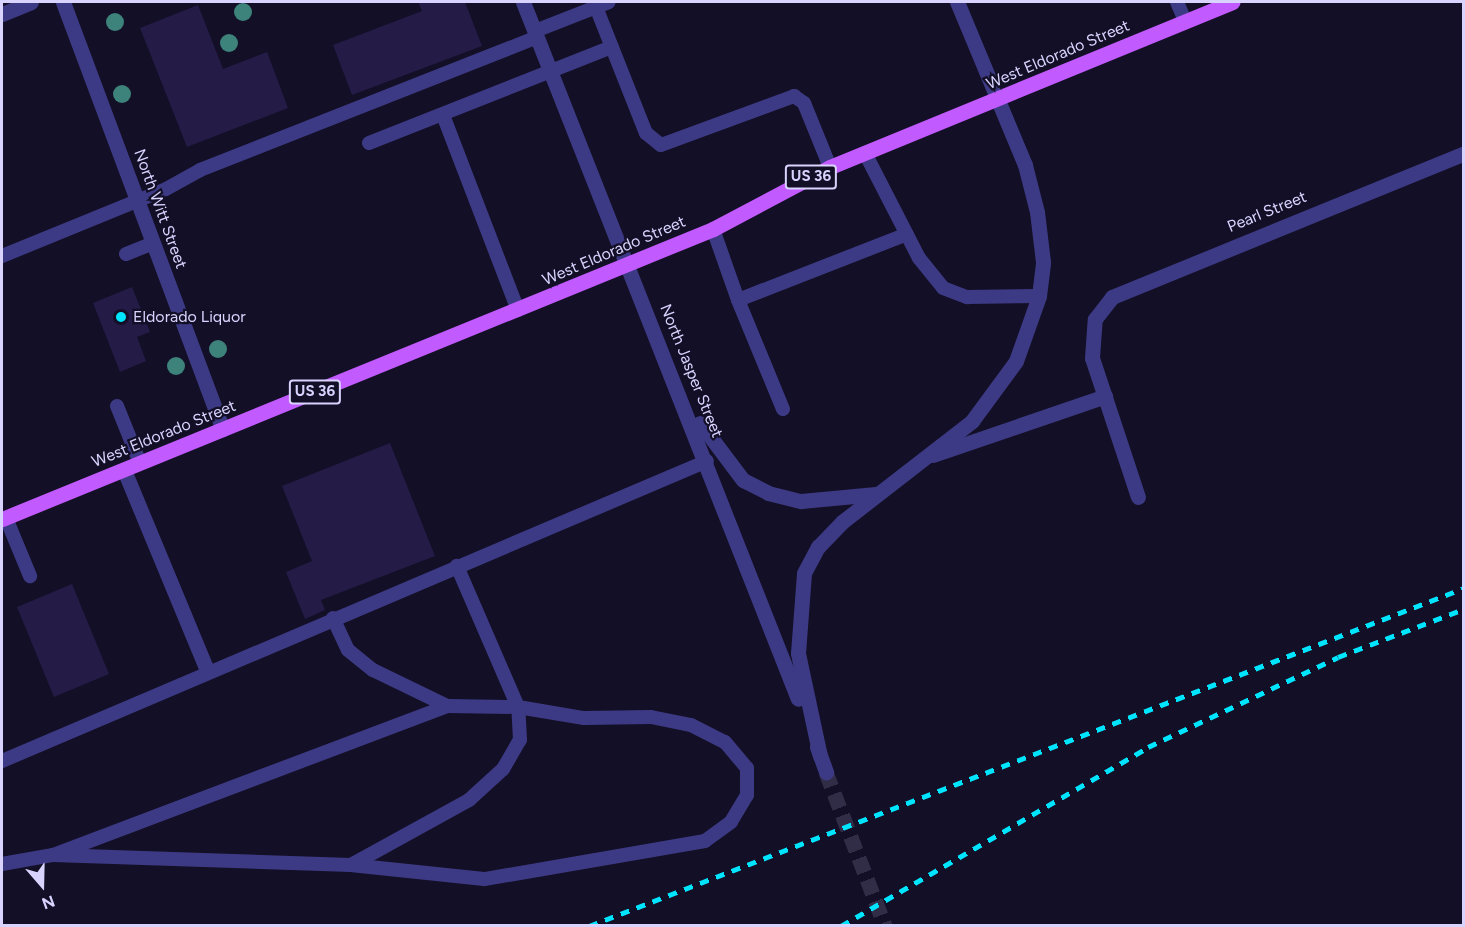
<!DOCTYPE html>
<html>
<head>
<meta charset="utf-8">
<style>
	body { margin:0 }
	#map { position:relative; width:1465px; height:927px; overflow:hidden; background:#130f26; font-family:Figtree,sans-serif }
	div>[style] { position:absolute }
	.building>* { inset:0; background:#241b47 }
	.tertiary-tunnel>* { height:15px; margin-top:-7.5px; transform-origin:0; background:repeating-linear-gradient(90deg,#312d47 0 15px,transparent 0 23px) }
	.service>* { height:14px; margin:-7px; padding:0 7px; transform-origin:7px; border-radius:7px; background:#3d3a85 }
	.minor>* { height:15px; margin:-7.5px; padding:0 7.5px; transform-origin:7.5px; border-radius:7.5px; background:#3d3a85 }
	.tertiary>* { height:15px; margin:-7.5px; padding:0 7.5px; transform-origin:7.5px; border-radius:7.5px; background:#3d3a85 }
	.primary>* { height:15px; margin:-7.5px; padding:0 7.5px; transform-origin:7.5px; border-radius:7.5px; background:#c25bff }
	.rail>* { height:4.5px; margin-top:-2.25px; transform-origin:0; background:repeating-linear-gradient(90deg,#00e5ff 0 9px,transparent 0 17px) }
	.trees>* { width:18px; height:18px; margin:-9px; border-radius:50%; background:#3d827b }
	.dots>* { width:16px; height:16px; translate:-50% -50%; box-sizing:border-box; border:3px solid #130f26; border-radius:50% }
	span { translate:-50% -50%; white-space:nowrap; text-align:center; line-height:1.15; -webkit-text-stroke:4.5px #130f26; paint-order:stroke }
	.shield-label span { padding:2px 4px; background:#130f26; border:2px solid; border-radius:4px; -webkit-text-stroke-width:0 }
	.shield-label { font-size:15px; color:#d9d4ff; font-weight:700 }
	.street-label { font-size:16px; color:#d9d4ff }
	.poi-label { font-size:16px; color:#d9d4ff }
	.left { translate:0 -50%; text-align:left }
	.frame { position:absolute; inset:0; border:3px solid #d9d4ff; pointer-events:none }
	.north { position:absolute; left:12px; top:855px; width:60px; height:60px; -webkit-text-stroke:4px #130f26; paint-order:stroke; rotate:160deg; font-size:16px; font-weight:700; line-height:24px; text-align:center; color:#d9d4ff }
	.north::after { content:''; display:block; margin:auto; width:21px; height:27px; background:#d9d4ff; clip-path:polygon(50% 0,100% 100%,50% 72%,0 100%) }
</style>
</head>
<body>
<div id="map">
	<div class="building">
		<i style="clip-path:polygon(418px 2px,465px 2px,482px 46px,352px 95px,333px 45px,422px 11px)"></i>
		<i style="clip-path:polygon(198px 5px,223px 69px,267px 52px,288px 108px,187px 147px,140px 28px)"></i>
		<i style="clip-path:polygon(132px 287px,150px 332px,137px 337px,146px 361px,120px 372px,93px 303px)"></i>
		<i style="clip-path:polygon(390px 443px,435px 556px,321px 600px,325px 610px,305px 619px,286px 572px,312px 561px,282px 486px)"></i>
		<i style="clip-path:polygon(72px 584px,109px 674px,54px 697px,17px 607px)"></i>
	</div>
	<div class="tertiary-tunnel">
		<i style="left:826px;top:772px;width:165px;rotate:69deg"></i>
	</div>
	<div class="service">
		<i style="left:1177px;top:2px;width:21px;rotate:67deg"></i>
		<i style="left:596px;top:7px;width:136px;rotate:68.4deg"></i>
		<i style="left:646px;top:133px;width:19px;rotate:39deg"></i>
		<i style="left:661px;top:145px;width:142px;rotate:-20.2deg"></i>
		<i style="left:794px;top:96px;width:12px;rotate:35deg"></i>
		<i style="left:804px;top:103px;width:69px;rotate:67.9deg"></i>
		<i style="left:535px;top:31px;width:79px;rotate:-21.4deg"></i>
		<i style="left:443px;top:115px;width:209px;rotate:69deg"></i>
		<i style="left:369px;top:143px;width:261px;rotate:-21.6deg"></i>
		<i style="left:865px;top:153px;width:118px;rotate:62.8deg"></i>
		<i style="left:919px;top:258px;width:38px;rotate:51deg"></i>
		<i style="left:943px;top:288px;width:26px;rotate:21deg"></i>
		<i style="left:967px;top:297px;width:72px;rotate:-0.8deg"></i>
		<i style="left:713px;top:229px;width:75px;rotate:70.6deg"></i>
		<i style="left:738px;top:300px;width:181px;rotate:-21.3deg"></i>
		<i style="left:126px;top:254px;width:29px;rotate:-22deg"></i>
		<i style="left:2px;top:256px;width:177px;rotate:-22.2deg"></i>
		<i style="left:166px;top:189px;width:39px;rotate:-29deg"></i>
		<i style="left:200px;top:170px;width:362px;rotate:-21.5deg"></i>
		<i style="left:738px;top:300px;width:118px;rotate:67.6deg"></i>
		<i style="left:117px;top:406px;width:61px;rotate:68deg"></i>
		<i style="left:6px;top:518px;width:63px;rotate:67.5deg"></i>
		<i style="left:333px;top:618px;width:35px;rotate:65deg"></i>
		<i style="left:348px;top:650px;width:32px;rotate:39deg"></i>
		<i style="left:373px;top:670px;width:82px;rotate:25.9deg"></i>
		<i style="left:2px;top:761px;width:766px;rotate:-23.05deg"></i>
		<i style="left:53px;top:855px;width:421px;rotate:-20.7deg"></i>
		<i style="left:447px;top:706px;width:71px;rotate:0.8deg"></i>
		<i style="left:518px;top:707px;width:67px;rotate:9.5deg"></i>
		<i style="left:584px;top:718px;width:67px;rotate:-0.9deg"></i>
		<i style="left:651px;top:717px;width:41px;rotate:11.3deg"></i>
		<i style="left:691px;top:725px;width:38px;rotate:27deg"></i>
		<i style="left:725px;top:742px;width:34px;rotate:50deg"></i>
		<i style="left:747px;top:768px;width:27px;rotate:90deg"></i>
		<i style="left:747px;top:795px;width:31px;rotate:121deg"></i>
		<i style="left:731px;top:822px;width:32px;rotate:144deg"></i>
		<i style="left:705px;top:841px;width:224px;rotate:170.2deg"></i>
		<i style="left:484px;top:879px;width:134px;rotate:-174deg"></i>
		<i style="left:2px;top:864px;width:52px;rotate:-10deg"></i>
		<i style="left:53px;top:855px;width:298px;rotate:1.9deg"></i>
		<i style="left:351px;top:865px;width:135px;rotate:-28.8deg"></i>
		<i style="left:469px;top:800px;width:46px;rotate:-42.4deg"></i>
		<i style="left:503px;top:769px;width:34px;rotate:-60deg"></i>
		<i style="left:520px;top:740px;width:33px;rotate:-93deg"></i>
		<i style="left:518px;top:707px;width:154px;rotate:-113.4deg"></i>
	</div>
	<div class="minor">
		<i style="left:63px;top:2px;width:456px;rotate:69.5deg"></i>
		<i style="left:2px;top:14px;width:31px;rotate:-22deg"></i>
		<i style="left:933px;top:455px;width:182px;rotate:-18.9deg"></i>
		<i style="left:124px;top:470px;width:217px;rotate:67.5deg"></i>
		<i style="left:1138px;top:497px;width:146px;rotate:-108.3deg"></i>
		<i style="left:1092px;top:358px;width:39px;rotate:-86deg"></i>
		<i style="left:1095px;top:319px;width:28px;rotate:-52deg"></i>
		<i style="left:1112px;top:297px;width:380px;rotate:-22.2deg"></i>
	</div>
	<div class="tertiary">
		<i style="left:523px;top:2px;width:749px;rotate:68.47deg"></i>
		<i style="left:700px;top:423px;width:71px;rotate:53deg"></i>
		<i style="left:743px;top:480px;width:28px;rotate:27deg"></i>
		<i style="left:768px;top:493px;width:34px;rotate:14deg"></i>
		<i style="left:801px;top:501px;width:75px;rotate:-5.3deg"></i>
		<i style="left:817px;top:747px;width:27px;rotate:70deg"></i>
		<i style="left:820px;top:756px;width:105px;rotate:-102.1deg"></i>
		<i style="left:798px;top:653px;width:80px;rotate:-85.7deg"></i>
		<i style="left:804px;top:573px;width:30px;rotate:-62deg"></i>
		<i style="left:818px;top:547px;width:35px;rotate:-46deg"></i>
		<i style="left:842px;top:522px;width:165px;rotate:-37.8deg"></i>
		<i style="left:972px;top:421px;width:74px;rotate:-53.7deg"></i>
		<i style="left:1016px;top:361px;width:69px;rotate:-70.5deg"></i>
		<i style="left:1039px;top:296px;width:34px;rotate:-83deg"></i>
		<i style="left:1043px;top:262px;width:50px;rotate:-96.8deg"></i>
		<i style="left:1037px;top:212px;width:49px;rotate:-104.3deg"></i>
		<i style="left:1025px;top:165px;width:177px;rotate:-112.6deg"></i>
	</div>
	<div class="primary">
		<i style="left:2px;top:519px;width:768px;rotate:-22.19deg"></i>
		<i style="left:713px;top:229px;width:132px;rotate:-27.9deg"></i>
		<i style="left:830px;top:167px;width:435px;rotate:-22.3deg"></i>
	</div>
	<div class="rail">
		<i style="left:589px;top:926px;width:938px;rotate:-21.12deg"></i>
		<i style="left:841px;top:926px;width:355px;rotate:-30.2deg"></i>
		<i style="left:1148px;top:747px;width:210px;rotate:-25.3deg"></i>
		<i style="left:1338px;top:657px;width:135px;rotate:-20.9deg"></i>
	</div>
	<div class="trees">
		<i style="left:243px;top:12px"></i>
		<i style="left:115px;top:22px"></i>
		<i style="left:229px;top:43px"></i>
		<i style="left:122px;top:94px"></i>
		<i style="left:218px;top:349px"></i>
		<i style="left:176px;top:366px"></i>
	</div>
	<div class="dots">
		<i style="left:121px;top:317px;background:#00e5ff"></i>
	</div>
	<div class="shield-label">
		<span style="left:811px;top:177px">US 36</span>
		<span style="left:315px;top:392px">US 36</span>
	</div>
	<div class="street-label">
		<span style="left:1058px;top:55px;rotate:-23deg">West Eldorado Street</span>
		<span style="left:160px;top:209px;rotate:70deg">North Witt Street</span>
		<span style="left:1267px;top:212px;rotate:-22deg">Pearl Street</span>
		<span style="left:614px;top:251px;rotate:-23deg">West Eldorado Street</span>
		<span style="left:691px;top:371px;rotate:68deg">North Jasper Street</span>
		<span style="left:164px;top:434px;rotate:-22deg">West Eldorado Street</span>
	</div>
	<div class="poi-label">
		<span class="left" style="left:133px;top:317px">Eldorado Liquor</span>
	</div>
	<div class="frame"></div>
	<div class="north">N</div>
</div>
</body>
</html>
